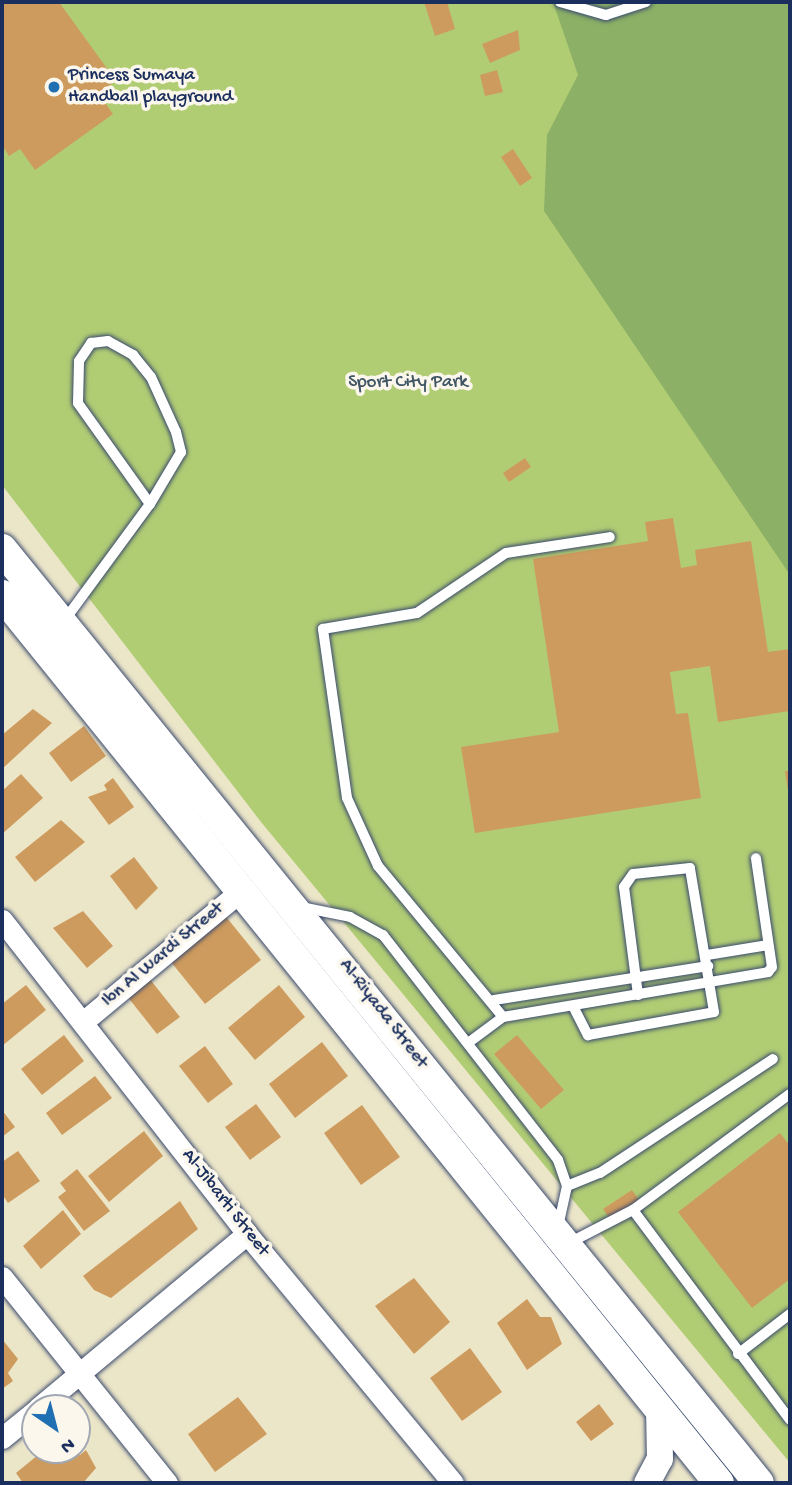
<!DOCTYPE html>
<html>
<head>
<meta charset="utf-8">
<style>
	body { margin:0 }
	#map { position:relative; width:792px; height:1485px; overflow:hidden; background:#ece6c9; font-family:"Gochi Hand",sans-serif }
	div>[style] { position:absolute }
	.green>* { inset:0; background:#b1cd74 }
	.forest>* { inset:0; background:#8cb066 }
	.building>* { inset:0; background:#ce9b5e }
	.roads { filter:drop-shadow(0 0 2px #3a4a6e) drop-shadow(0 0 2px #3a4a6e) }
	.service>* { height:10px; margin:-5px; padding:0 5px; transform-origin:5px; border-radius:5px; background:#fff }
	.minor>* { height:21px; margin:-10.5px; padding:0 10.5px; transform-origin:10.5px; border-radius:10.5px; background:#fff }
	.tertiary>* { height:26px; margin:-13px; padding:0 13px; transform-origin:13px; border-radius:13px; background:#fff }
	.secondary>* { height:30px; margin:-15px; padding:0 15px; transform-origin:15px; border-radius:15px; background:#fff }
	.dots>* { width:19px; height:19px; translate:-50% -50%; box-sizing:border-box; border:4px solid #fbf7ec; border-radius:50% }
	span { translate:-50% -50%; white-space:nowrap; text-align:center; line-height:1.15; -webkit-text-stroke:7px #fbf7ec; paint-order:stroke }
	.poi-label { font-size:19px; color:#1b2f5e }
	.left { translate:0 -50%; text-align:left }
	.park-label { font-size:19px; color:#405664 }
	.street-label { font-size:19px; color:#1b2f5e }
	.frame { position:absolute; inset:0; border:4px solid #1b2f5e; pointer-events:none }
	.north { position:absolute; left:21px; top:1394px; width:70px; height:70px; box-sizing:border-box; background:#fbf7ec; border:2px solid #a1a7b3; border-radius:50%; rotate:145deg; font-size:19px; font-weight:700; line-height:28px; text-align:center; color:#1b2f5e }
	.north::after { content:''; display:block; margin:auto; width:24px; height:32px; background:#1f6fb2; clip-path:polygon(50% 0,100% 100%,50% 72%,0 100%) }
</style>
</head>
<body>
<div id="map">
	<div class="green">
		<i style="clip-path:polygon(2px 2px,790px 2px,790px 1463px,261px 822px,2px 485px)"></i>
	</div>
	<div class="forest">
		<i style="clip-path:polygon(553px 2px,790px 2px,790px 575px,544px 211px,547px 135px,578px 75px)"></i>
	</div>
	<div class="building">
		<i style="clip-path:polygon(2px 2px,59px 2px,116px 81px,98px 93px,113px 114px,35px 170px,20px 149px,9px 156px,2px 145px)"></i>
		<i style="clip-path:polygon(424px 2px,447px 2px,455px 29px,435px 36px)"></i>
		<i style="clip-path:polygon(518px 30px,520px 50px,490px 63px,482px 44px)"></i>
		<i style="clip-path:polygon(497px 70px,503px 92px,485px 96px,480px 75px)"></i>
		<i style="clip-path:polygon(513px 149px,532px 178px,520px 186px,501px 157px)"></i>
		<i style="clip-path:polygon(525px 458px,531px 467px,509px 482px,503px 473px)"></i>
		<i style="clip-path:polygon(673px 518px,681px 568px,697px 565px,695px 550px,751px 541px,768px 652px,790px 649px,790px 711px,718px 722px,710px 666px,670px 672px,676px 714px,688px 713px,701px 798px,475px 833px,461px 747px,559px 732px,533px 559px,648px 541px,645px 522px)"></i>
		<i style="clip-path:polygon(33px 709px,52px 723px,2px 769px,2px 735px)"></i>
		<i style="clip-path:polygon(84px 726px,106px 756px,71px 782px,49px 753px)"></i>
		<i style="clip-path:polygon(785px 771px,790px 771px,790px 796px,789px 797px)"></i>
		<i style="clip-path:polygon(21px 774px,43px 798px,2px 834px,2px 791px)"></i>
		<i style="clip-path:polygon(113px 778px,134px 807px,109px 825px,88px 797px,107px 790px,104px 785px)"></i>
		<i style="clip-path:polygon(61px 820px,85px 842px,35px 882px,15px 857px)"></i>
		<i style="clip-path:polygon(134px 857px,158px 888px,136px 910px,110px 876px)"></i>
		<i style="clip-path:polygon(83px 911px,113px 946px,87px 968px,53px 928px)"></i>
		<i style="clip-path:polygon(223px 913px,261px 960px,205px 1004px,167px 957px)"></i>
		<i style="clip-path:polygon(145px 973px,180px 1017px,157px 1034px,123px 991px)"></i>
		<i style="clip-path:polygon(26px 985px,46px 1010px,2px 1046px,2px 1004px)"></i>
		<i style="clip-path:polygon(279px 985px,305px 1017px,255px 1060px,228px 1028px)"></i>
		<i style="clip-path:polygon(64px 1035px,84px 1061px,42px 1095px,21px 1069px)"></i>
		<i style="clip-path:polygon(517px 1035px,564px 1090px,541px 1109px,494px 1054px)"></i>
		<i style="clip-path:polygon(322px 1042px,348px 1076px,295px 1118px,269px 1084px)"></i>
		<i style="clip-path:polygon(205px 1046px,233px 1084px,208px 1103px,179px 1066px)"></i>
		<i style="clip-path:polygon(95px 1076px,112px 1098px,62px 1135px,46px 1113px)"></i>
		<i style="clip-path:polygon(256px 1104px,281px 1137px,250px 1160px,225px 1127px)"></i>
		<i style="clip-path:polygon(362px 1105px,400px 1157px,361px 1185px,324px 1133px)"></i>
		<i style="clip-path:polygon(2px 1110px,15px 1127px,2px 1137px)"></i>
		<i style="clip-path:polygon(144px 1131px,163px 1156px,109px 1202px,88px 1176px)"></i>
		<i style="clip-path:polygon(780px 1133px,790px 1146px,790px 1279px,752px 1308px,678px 1212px)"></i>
		<i style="clip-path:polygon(18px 1151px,40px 1181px,8px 1203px,2px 1194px,2px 1162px)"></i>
		<i style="clip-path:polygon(77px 1169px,110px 1211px,84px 1231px,58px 1197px,66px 1191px,60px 1183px)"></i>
		<i style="clip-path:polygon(632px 1190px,639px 1200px,610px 1219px,603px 1209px)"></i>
		<i style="clip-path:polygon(180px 1201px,198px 1229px,111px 1298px,94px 1290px,83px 1276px)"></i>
		<i style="clip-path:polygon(63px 1210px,81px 1234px,41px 1269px,23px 1246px)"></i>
		<i style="clip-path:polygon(414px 1278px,450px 1322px,414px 1354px,375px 1306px)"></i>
		<i style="clip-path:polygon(527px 1299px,540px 1317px,551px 1317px,562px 1344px,527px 1370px,497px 1323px)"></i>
		<i style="clip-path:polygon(2px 1339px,18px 1359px,8px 1373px,13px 1381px,2px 1389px)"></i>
		<i style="clip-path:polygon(470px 1348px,502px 1392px,462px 1421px,430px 1378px)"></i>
		<i style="clip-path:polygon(238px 1397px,267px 1434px,215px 1472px,188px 1434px)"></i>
		<i style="clip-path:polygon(599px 1404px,614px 1424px,591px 1441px,576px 1422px)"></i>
		<i style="clip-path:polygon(44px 1450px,80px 1455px,86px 1450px,96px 1468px,83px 1483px,23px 1483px,16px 1473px)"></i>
	</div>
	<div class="roads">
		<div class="service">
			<i style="left:560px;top:2px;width:48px;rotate:15.8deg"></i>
			<i style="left:606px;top:15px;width:42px;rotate:-18deg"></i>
			<i style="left:108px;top:341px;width:29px;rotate:29deg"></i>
			<i style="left:133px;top:355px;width:28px;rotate:51deg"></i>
			<i style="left:151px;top:377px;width:60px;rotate:65.6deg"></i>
			<i style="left:176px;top:432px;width:21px;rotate:76deg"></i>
			<i style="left:181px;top:452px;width:61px;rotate:120.8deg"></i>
			<i style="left:150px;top:504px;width:124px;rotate:-125.5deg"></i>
			<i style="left:78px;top:403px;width:42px;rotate:-88.6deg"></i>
			<i style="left:79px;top:361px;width:22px;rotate:-56deg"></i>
			<i style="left:91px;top:343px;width:17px;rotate:-7deg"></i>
			<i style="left:64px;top:621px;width:145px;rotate:-53.7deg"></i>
			<i style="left:301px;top:907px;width:50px;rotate:11.5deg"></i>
			<i style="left:350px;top:917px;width:38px;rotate:29deg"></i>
			<i style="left:383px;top:935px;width:285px;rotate:52.1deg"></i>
			<i style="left:558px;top:1160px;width:28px;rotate:71deg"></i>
			<i style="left:567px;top:1186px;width:42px;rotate:102.4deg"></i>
			<i style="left:707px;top:955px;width:62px;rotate:-9.3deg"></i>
			<i style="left:494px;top:1000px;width:217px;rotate:-9deg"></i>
			<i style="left:573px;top:1006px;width:33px;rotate:63deg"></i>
			<i style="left:588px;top:1035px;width:128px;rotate:-10.3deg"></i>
			<i style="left:714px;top:1012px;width:146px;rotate:-99.5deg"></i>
			<i style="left:690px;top:868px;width:57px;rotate:174deg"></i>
			<i style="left:633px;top:874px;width:16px;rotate:125deg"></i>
			<i style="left:624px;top:887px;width:109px;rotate:82.6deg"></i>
			<i style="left:503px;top:1017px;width:196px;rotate:-129.6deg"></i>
			<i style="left:378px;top:866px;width:75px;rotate:-114.5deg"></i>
			<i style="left:347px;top:798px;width:171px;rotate:-98.1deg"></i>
			<i style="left:323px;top:629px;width:95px;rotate:-9.7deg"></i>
			<i style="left:417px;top:613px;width:107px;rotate:-34deg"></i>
			<i style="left:506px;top:553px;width:105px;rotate:-8.7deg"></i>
			<i style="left:468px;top:1043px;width:44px;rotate:-36.6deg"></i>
			<i style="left:503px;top:1017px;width:269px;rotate:-9.6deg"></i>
			<i style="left:768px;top:972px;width:6px;rotate:-51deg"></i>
			<i style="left:772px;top:967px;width:110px;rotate:-98.4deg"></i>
			<i style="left:567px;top:1186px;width:35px;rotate:-22deg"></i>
			<i style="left:600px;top:1173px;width:207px;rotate:-33.4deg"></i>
			<i style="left:633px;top:1210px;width:195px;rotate:-36.5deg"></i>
			<i style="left:567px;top:1244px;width:74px;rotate:-27.3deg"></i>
			<i style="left:633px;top:1210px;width:262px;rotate:53.2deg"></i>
			<i style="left:738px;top:1354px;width:66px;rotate:-37.6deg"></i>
		</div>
		<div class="minor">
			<i style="left:2px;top:920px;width:398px;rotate:52deg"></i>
			<i style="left:247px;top:1234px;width:323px;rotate:50.4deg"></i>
			<i style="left:84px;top:1021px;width:205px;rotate:-39.7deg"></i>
			<i style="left:2px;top:1277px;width:264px;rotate:51.3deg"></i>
			<i style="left:38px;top:1408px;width:272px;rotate:-39.8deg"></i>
			<i style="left:2px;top:1438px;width:43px;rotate:-39.3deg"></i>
		</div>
		<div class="tertiary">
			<i style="left:647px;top:1483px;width:27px;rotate:-62deg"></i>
			<i style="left:660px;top:1459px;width:52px;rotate:-91.1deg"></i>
		</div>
		<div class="secondary">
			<i style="left:2px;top:549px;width:1202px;rotate:50.98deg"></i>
			<i style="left:2px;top:595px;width:1141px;rotate:51.08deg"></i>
		</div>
	</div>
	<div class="dots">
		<i style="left:54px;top:87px;background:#1f6fb2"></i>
	</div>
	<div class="poi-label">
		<span class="left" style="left:68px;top:87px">Princess Sumaya<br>Handball playground</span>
	</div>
	<div class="park-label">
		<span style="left:408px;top:383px">Sport City Park</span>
	</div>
	<div class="street-label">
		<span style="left:163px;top:955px;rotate:-40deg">Ibn Al Wardi Street</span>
		<span style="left:383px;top:1014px;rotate:52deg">Al-Riyada Street</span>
		<span style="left:225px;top:1203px;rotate:52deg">Al-Jibarti Street</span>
	</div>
	<div class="frame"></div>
	<div class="north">N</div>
</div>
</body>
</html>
